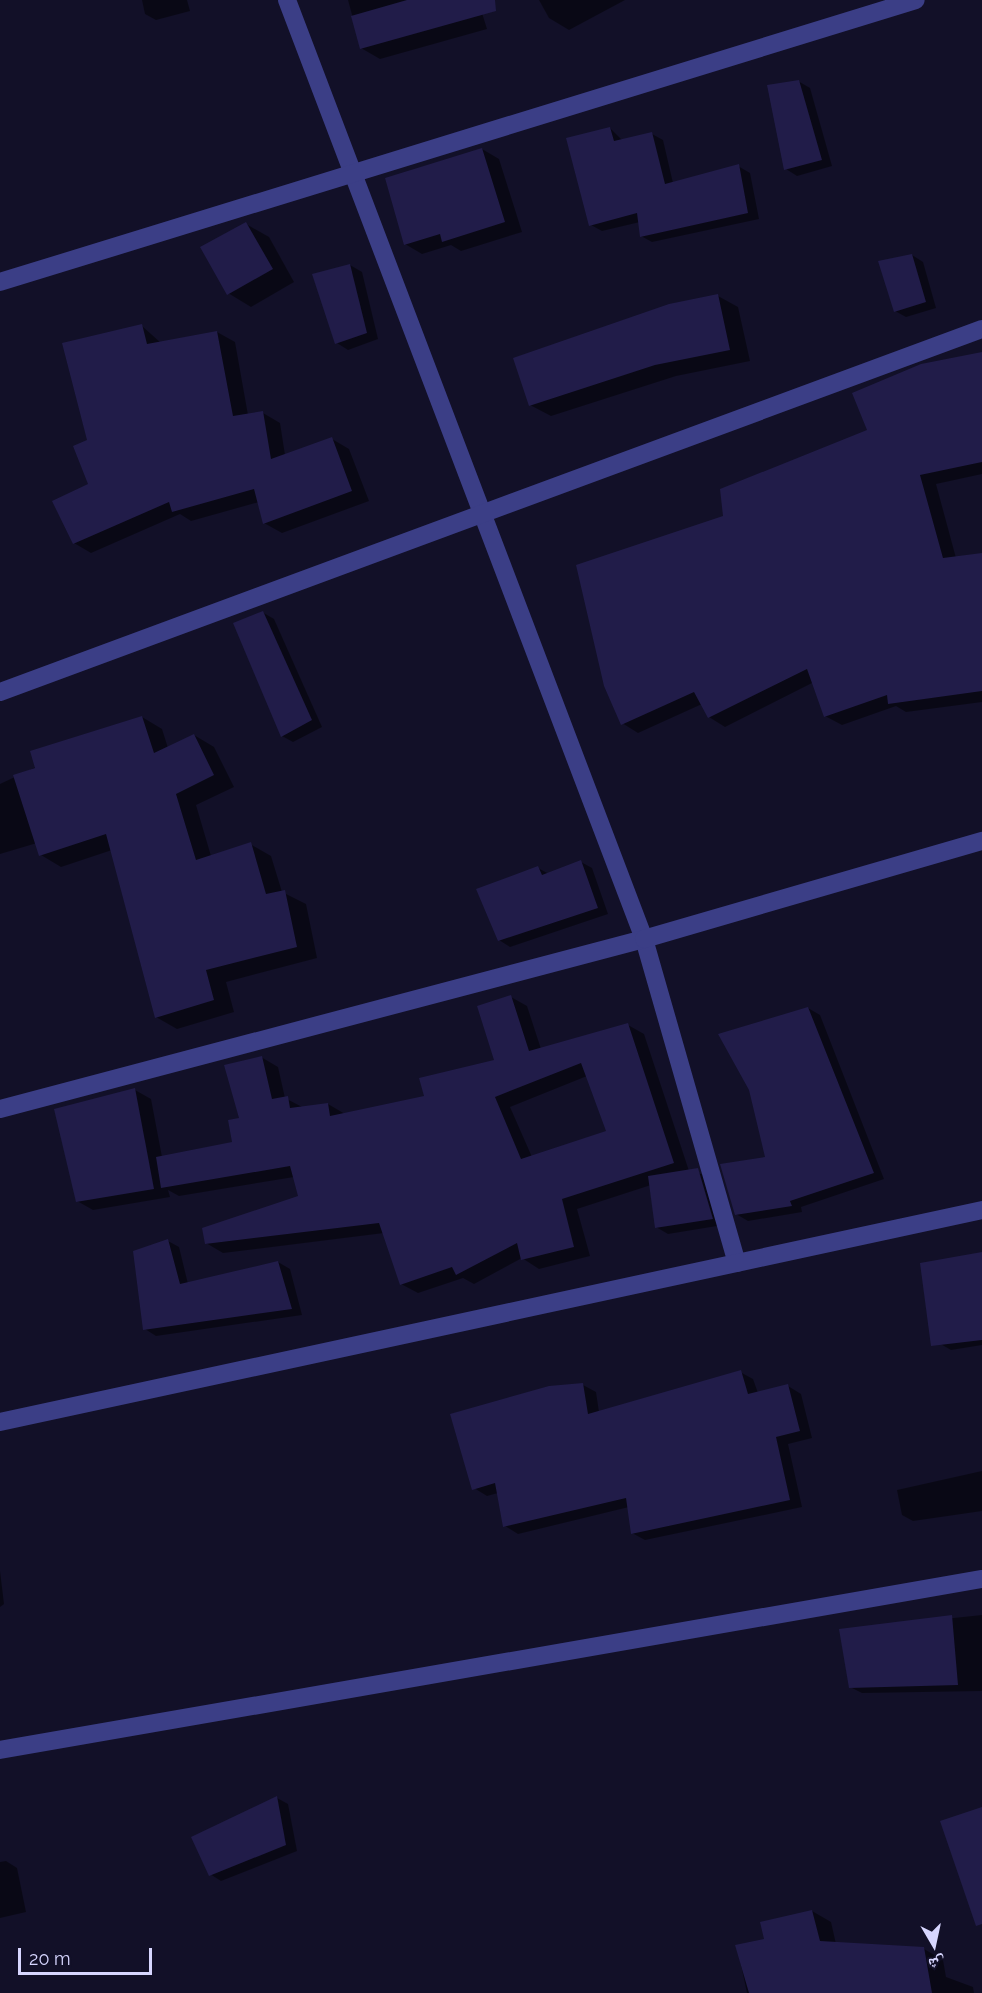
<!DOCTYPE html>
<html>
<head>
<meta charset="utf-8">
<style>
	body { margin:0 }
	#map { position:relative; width:982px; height:1993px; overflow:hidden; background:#121028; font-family:Raleway,"Noto Naskh Arabic",sans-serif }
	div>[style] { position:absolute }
	.shadow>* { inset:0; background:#0007 }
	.building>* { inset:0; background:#211c49 }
	.minor>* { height:18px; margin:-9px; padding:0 9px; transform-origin:9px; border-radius:9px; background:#3b3e86 }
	span { translate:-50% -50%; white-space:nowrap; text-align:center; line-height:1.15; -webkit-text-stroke:4.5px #121028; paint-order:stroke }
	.north { position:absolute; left:904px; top:1915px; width:60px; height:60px; -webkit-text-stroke:4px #121028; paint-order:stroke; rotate:171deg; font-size:16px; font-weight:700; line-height:24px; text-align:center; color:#d7d6ff }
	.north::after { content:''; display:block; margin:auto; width:21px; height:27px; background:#d7d6ff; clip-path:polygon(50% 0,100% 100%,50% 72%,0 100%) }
	.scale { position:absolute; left:18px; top:1948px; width:134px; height:27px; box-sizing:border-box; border:3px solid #d7d6ff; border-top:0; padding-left:8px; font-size:18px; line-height:21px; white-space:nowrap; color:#d7d6ff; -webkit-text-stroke:4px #121028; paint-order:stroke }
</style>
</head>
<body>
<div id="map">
	<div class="shadow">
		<i style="clip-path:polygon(142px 0,187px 0,190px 11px,156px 20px,145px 14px)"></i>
		<i style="clip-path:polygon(337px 0,478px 0,487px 29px,380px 59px,361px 48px,348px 0)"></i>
		<i style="clip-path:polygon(539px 0,625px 0,569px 30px,549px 18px)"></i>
		<i style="clip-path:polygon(798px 81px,810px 88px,832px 166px,797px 176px,786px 169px)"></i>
		<i style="clip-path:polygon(610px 128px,623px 141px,652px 134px,663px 140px,673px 183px,738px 166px,750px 173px,759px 219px,652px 242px,641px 236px,640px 222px,602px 231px,591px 225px)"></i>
		<i style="clip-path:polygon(482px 149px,499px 159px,522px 232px,461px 251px,451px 245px,422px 254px,405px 244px)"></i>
		<i style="clip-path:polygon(246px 224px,269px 237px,294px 282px,251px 307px,228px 293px)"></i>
		<i style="clip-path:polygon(912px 255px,923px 262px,936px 308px,906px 317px,895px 311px)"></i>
		<i style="clip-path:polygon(350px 265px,362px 272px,378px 339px,348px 350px,337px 343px)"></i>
		<i style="clip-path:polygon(718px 296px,738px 307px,750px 361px,676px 376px,551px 416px,530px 405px)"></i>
		<i style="clip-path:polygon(142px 326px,161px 343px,217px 332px,235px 342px,248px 415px,263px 413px,280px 423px,285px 455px,332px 439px,349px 449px,369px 501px,282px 533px,264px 523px,259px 502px,191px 521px,180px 514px,91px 553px,74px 543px,89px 484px,89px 441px)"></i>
		<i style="clip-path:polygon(982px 353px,982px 474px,936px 484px,956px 558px,982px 554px,982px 702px,906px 712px,896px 706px,842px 725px,825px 716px,814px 682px,725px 727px,709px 717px,702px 704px,638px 733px,622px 723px,725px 517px,868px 431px)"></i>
		<i style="clip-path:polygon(262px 612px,274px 619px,322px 727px,293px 742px,282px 736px)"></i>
		<i style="clip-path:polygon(142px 717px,162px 729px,168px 748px,194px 735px,214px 747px,234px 787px,196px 805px,211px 856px,250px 844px,271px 856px,282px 892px,306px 904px,317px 958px,226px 982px,234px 1012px,177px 1029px,156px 1017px,112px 850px,61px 867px,41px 855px,37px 843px,0 854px,0 784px)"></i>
		<i style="clip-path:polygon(581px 862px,592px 868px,608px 914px,510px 947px,499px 940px,538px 868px,549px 874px)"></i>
		<i style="clip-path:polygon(evenodd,511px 997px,527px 1006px,541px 1049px,628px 1025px,644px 1034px,689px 1171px,709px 1176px,723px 1225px,668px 1234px,656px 1227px,651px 1185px,577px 1209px,590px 1256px,539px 1269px,522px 1258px,474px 1284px,463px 1278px,418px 1293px,401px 1284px,384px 1233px,223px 1253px,206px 1243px,299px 1197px,294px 1177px,179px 1196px,168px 1190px,170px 1197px,93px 1210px,77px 1201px,135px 1090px,151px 1099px,162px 1157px,233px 1143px,261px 1057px,278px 1067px,285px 1098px,304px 1108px,328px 1104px,345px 1114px,426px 1097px,496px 1061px,511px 997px,587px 1076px,608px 1132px,532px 1157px,510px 1107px,587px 1076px)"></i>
		<i style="clip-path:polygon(808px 1008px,820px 1015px,884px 1179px,801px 1207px,802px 1212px,748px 1221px,736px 1214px,766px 1159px)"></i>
		<i style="clip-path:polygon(168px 1241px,179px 1247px,188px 1284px,278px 1262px,290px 1269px,302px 1315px,156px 1336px,145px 1329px)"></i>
		<i style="clip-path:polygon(982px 1253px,982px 1345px,951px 1350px,932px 1339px)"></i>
		<i style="clip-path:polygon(740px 1372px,753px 1379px,758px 1393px,788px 1386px,801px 1394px,812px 1438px,788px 1444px,802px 1507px,645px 1540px,632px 1533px,629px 1507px,518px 1534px,505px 1526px,498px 1493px,487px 1496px,474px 1488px,583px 1385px,596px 1392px,599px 1412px)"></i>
		<i style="clip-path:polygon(982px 1471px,982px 1511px,913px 1521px,902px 1515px,897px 1490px)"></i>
		<i style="clip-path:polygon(0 1571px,4px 1604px,0 1607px)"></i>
		<i style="clip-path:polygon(982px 1615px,982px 1691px,862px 1693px,850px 1687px,841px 1630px)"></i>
		<i style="clip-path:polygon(277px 1798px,288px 1804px,297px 1851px,221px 1881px,210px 1874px)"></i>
		<i style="clip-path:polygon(6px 1861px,17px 1868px,26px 1912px,0 1918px,0 1862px)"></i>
		<i style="clip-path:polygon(812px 1911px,831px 1922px,836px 1944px,924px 1949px,943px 1960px,946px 1977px,973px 1987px,974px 1993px,747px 1993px,737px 1946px,765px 1940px)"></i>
	</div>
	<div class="building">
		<i style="clip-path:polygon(407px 0,495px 0,496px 11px,360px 49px,351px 16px)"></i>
		<i style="clip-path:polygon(799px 80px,822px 160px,784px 170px,767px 85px)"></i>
		<i style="clip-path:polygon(610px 127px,614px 141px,652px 132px,665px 184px,739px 164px,748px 213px,640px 237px,637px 213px,589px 226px,566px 138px)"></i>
		<i style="clip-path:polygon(482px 148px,505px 222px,442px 242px,440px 234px,404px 245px,385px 178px)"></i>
		<i style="clip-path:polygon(246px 222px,273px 269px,227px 295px,200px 247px)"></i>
		<i style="clip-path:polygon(912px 254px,926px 302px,894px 312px,878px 261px)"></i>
		<i style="clip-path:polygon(350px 264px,367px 333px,335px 344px,312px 274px)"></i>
		<i style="clip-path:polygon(718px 294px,730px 350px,655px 365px,529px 406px,513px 358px,669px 304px)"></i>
		<i style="clip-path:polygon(142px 324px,147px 344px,217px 331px,233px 416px,263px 411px,271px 459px,332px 437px,352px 491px,263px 524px,254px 489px,172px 512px,169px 502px,73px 544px,52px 501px,88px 484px,73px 446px,87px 440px,62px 343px)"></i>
		<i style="clip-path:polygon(982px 352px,982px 462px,920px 475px,943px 558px,982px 553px,982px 691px,888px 704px,887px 695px,824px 717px,807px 669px,708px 718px,694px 692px,621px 725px,604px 686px,576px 565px,723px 516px,720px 489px,867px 430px,852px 393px,921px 364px)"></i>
		<i style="clip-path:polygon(263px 611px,312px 720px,281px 737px,233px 623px)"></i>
		<i style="clip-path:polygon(142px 716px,154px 753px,194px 734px,214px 775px,176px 794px,196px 860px,251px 842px,266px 894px,285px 890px,297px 947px,206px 970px,214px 1000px,155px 1018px,106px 834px,39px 856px,13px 775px,35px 768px,30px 751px)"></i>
		<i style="clip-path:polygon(581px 860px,598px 908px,498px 941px,476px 889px,538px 866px,542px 875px)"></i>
		<i style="clip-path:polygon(evenodd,511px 995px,529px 1051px,628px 1023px,674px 1163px,562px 1199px,574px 1247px,521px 1260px,517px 1243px,456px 1275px,452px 1267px,400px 1285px,379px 1223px,205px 1244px,202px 1228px,298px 1196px,290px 1166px,161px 1188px,156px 1157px,232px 1142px,228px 1120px,239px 1118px,224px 1065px,262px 1056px,272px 1099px,288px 1096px,290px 1108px,328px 1103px,330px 1116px,424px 1096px,419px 1078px,494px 1060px,477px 1006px,511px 995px,581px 1063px,606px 1131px,521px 1159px,495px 1097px,581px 1063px)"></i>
		<i style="clip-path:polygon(808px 1007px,874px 1173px,790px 1201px,792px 1206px,735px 1215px,720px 1164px,765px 1157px,749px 1090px,718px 1034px)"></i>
		<i style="clip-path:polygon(135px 1088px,154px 1189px,76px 1202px,54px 1109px)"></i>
		<i style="clip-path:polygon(698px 1168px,713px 1219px,655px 1228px,648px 1176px)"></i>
		<i style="clip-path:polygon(168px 1239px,180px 1284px,278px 1261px,292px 1309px,143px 1330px,133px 1251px)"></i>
		<i style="clip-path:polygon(982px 1252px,982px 1340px,931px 1346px,920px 1263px)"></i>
		<i style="clip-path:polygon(741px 1370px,748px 1394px,788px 1384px,800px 1431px,776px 1437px,790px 1500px,631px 1534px,626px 1498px,503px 1527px,495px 1483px,472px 1490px,450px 1414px,549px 1386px,583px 1383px,588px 1414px)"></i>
		<i style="clip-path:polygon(952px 1615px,958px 1685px,849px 1688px,839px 1629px)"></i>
		<i style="clip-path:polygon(277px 1796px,286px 1845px,209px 1876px,191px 1837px)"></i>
		<i style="clip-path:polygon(982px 1807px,982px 1924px,976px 1926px,940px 1821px)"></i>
		<i style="clip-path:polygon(812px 1910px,820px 1941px,924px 1947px,932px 1993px,749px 1993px,735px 1945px,764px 1939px,760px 1922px)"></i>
	</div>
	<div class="minor">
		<i style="left:287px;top:0;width:1005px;rotate:69.18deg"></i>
		<i style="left:644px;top:939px;width:337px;rotate:74deg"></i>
		<i style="left:0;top:282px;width:958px;rotate:-17.11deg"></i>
		<i style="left:0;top:692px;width:1047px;rotate:-20.29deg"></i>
		<i style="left:0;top:1109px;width:666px;rotate:-14.79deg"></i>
		<i style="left:644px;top:939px;width:352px;rotate:-16.2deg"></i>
		<i style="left:0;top:1422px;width:1005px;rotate:-12.18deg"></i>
		<i style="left:0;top:1750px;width:997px;rotate:-9.88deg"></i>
	</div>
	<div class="north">ش</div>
	<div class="scale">20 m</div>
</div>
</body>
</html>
